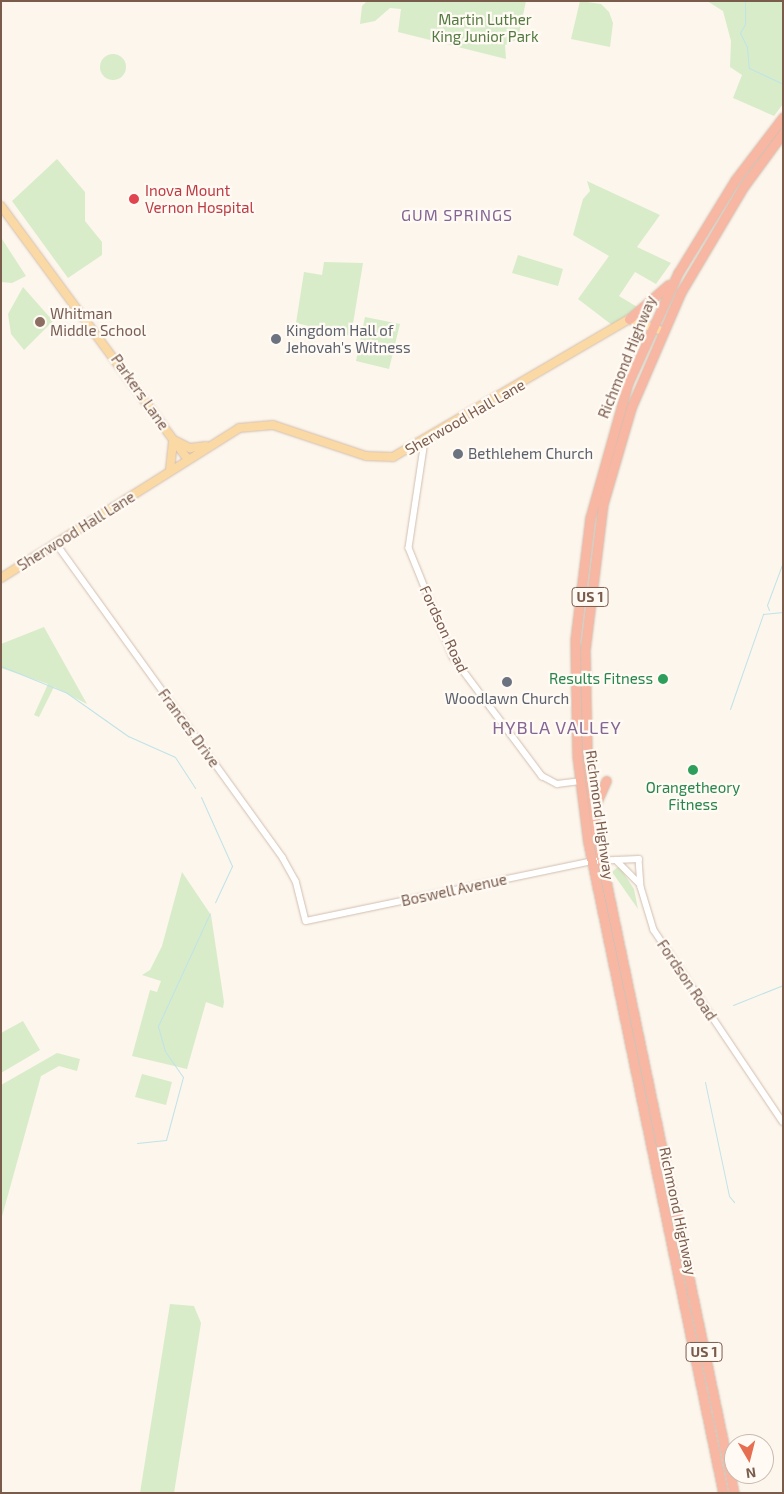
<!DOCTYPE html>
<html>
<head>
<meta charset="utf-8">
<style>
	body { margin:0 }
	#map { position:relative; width:784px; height:1494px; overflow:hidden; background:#fdf6ec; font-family:"Exo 2",sans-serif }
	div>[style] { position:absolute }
	.green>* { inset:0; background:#d8ecc9 }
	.round { border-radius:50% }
	.stream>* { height:1px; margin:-0.5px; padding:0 0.5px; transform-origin:0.5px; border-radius:0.5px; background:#bfe3e8 }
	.roads { filter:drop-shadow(0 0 1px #d1beb0) drop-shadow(0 0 1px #d1beb0) }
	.minor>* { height:5.5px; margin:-2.75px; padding:0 2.75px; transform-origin:2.75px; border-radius:2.75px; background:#fff }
	.major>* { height:8px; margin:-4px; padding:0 4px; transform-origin:4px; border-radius:4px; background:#fbd9a5 }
	.highway>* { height:9px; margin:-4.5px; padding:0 4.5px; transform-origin:4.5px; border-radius:4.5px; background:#f7b7a3 }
	.dots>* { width:14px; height:14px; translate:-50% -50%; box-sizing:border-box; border:2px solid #fffaf3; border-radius:50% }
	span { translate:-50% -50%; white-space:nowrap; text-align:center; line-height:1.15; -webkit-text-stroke:4.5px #fffaf3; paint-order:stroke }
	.shield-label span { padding:1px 4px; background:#fffaf3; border:1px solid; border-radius:4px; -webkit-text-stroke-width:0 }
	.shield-label { font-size:14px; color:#7a5c4d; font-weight:700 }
	.park-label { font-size:15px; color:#537a41 }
	.health-label { font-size:15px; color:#be3a42 }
	.left { translate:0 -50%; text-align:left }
	.education-label { font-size:15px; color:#785e54 }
	.worship-label { font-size:15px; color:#5b616d }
	.street-label { font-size:15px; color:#7a5c4d }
	.leisure-label { font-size:15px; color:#27864d }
	.right { translate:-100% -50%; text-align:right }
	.neighbourhood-label { font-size:16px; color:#846695; letter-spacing:1px }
	.quarter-label { font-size:18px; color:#846695; letter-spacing:1px }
	.frame { position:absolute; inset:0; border:2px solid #7a5c4d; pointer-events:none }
	.north { position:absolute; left:724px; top:1434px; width:50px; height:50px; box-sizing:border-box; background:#fffaf3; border:1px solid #cabbb1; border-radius:50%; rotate:172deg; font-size:14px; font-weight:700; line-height:20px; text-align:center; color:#7a5c4d }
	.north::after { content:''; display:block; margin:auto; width:18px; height:22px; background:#e76f51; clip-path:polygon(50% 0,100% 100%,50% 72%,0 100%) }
</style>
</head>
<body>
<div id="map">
	<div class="green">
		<i style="clip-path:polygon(367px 1px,526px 1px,518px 39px,505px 45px,506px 59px,398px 32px,401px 9px,390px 8px,375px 21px,360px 24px,362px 6px)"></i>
		<i style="clip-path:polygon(580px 1px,601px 4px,609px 12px,613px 23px,610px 47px,571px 39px)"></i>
		<i style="clip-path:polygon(707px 1px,783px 1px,783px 104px,774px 116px,733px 98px,742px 75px,730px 67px,731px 41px,723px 11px)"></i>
		<i class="round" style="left:100px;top:54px;width:26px;height:26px"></i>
		<i style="clip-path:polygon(57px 159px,85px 192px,85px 221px,102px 242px,102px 255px,68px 278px,12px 201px)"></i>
		<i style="clip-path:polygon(587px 181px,660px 215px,637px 247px,671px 263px,656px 284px,635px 272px,619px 296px,639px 308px,612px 325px,578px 299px,609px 256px,573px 235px,583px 199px,590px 191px)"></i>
		<i style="clip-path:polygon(2px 239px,26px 276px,12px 283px,1px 282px)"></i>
		<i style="clip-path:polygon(518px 255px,563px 269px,558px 286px,512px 273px)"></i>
		<i style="clip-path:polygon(324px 262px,363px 263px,351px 336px,296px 323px,304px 272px,322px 275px)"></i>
		<i style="clip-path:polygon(23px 287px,53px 321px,24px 350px,11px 334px,8px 314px)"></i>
		<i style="clip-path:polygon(365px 317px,400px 324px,389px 369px,356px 361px)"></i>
		<i style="clip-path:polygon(44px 627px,87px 704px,54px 687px,39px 717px,34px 715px,48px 684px,1px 668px,1px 644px)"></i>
		<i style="clip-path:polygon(619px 866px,634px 889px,638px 909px,612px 872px)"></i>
		<i style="clip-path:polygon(182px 872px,211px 915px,224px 1002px,223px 1008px,206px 1002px,187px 1069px,132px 1056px,150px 990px,157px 992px,161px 981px,142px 975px,150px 970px,162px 946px)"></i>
		<i style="clip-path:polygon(23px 1021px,40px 1050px,1px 1073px,1px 1033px)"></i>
		<i style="clip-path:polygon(57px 1053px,80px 1059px,77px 1071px,59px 1066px,41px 1076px,1px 1220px,1px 1085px)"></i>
		<i style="clip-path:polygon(142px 1074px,172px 1082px,166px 1105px,135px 1097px)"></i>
		<i style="clip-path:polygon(170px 1304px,194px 1306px,201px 1323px,174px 1493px,140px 1493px)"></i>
	</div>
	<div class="stream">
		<i style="left:745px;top:1px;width:23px;rotate:90deg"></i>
		<i style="left:745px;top:24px;width:10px;rotate:119deg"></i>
		<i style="left:740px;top:33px;width:16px;rotate:63deg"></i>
		<i style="left:747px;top:47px;width:21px;rotate:85deg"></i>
		<i style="left:749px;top:68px;width:38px;rotate:25deg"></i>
		<i style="left:769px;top:610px;width:5px;rotate:-112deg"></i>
		<i style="left:767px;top:605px;width:46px;rotate:-69.6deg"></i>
		<i style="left:1px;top:666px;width:71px;rotate:22.2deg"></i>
		<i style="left:67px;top:693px;width:75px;rotate:35.2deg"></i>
		<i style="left:128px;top:736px;width:51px;rotate:24.1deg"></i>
		<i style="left:175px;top:757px;width:37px;rotate:57deg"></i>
		<i style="left:730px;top:709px;width:101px;rotate:-70.8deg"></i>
		<i style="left:763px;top:614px;width:20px;rotate:-6deg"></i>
		<i style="left:201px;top:797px;width:76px;rotate:65.8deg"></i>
		<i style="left:232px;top:866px;width:40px;rotate:115deg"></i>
		<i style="left:733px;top:1005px;width:54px;rotate:-21.8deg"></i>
		<i style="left:705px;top:1082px;width:116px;rotate:78.1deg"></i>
		<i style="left:729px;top:1196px;width:8px;rotate:50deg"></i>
		<i style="left:137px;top:1143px;width:29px;rotate:-6deg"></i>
		<i style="left:166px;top:1140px;width:65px;rotate:-74.9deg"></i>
		<i style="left:183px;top:1077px;width:32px;rotate:-125deg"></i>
		<i style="left:165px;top:1051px;width:26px;rotate:-106deg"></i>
		<i style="left:158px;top:1026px;width:124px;rotate:-65.3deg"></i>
	</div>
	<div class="roads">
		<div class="minor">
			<i style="left:425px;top:441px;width:108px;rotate:98.5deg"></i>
			<i style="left:409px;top:548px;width:118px;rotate:68deg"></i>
			<i style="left:453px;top:657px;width:149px;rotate:53.2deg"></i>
			<i style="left:542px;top:776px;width:17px;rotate:28deg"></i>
			<i style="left:557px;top:784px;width:25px;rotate:-7deg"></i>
			<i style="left:56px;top:543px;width:388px;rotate:54.2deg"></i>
			<i style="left:283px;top:858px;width:26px;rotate:61deg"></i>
			<i style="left:296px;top:881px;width:41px;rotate:76deg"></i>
			<i style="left:306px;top:921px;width:292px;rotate:-11.8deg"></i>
			<i style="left:592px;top:861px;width:47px;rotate:-2.4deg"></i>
			<i style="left:639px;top:859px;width:28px;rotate:86deg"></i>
			<i style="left:641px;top:887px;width:45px;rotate:73.2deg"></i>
			<i style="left:654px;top:930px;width:231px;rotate:56.1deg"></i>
			<i style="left:616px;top:860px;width:33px;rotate:45deg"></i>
		</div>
		<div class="major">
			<i style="left:1px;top:206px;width:315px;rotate:53.6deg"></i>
			<i style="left:176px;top:441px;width:16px;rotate:27deg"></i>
			<i style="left:190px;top:448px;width:16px;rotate:-7deg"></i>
			<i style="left:170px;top:470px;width:27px;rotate:-84deg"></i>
			<i style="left:1px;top:578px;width:281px;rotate:-32.2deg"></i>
			<i style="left:239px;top:428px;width:34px;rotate:-5deg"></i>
			<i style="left:273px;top:425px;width:98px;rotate:18.4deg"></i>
			<i style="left:366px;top:456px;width:27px;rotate:2deg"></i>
			<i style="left:393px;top:457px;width:273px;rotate:-30.3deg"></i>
			<i style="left:629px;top:319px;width:35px;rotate:20deg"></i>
		</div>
		<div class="highway">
			<i style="left:629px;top:319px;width:52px;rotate:-41.1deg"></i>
			<i style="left:594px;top:808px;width:30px;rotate:-66deg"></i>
			<i style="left:723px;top:1493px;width:664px;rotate:-101.73deg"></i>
			<i style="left:588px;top:843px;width:88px;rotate:-97.2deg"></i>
			<i style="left:577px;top:756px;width:116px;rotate:-91deg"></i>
			<i style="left:575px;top:640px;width:123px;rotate:-83deg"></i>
			<i style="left:590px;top:518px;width:140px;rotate:-74.3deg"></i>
			<i style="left:628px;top:383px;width:121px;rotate:-65.6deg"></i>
			<i style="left:678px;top:273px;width:109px;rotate:-58.5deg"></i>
			<i style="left:735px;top:180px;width:79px;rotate:-52.7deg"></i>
			<i style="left:734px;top:1493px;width:674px;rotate:-101.81deg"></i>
			<i style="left:596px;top:833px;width:80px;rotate:-96.5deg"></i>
			<i style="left:587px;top:754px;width:104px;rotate:-91.1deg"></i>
			<i style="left:585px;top:650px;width:147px;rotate:-83deg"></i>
			<i style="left:603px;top:504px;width:100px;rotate:-73.7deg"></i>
			<i style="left:631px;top:408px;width:126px;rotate:-66.7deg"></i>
			<i style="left:681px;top:292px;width:123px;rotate:-59.3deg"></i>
			<i style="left:744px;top:186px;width:66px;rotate:-53.7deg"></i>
		</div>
	</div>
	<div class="dots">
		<i style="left:134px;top:199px;background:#e0444e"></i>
		<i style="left:40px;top:322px;background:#8d6e63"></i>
		<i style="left:276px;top:339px;background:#6b7280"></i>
		<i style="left:458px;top:454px;background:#6b7280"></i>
		<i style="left:663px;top:679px;background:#2e9e5b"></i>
		<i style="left:507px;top:682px;background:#6b7280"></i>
		<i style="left:693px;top:770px;background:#2e9e5b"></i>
	</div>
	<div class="shield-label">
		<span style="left:590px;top:597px">US 1</span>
		<span style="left:704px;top:1352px">US 1</span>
	</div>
	<div class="park-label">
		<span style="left:485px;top:28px">Martin Luther<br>King Junior Park</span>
	</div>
	<div class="health-label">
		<span class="left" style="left:145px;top:199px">Inova Mount<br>Vernon Hospital</span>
	</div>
	<div class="education-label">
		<span class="left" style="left:50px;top:322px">Whitman<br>Middle School</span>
	</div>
	<div class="worship-label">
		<span class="left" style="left:286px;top:339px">Kingdom Hall of<br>Jehovah's Witness</span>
		<span class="left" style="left:468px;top:454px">Bethlehem Church</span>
		<span style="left:507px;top:699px">Woodlawn Church</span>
	</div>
	<div class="street-label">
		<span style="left:627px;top:357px;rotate:-68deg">Richmond Highway</span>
		<span style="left:140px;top:392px;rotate:55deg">Parkers Lane</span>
		<span style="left:465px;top:417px;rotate:-30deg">Sherwood Hall Lane</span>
		<span style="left:76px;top:531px;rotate:-32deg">Sherwood Hall Lane</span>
		<span style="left:444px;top:629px;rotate:65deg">Fordson Road</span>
		<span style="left:189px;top:728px;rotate:54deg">Frances Drive</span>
		<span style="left:600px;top:815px;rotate:82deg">Richmond Highway</span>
		<span style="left:454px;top:890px;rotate:-12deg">Boswell Avenue</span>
		<span style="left:687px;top:980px;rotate:56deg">Fordson Road</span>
		<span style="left:678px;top:1211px;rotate:78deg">Richmond Highway</span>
	</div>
	<div class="leisure-label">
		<span class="right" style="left:653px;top:679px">Results Fitness</span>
		<span style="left:693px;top:796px">Orangetheory<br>Fitness</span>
	</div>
	<div class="neighbourhood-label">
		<span style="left:457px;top:215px">GUM SPRINGS</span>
	</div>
	<div class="quarter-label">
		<span style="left:557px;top:727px">HYBLA VALLEY</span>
	</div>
	<div class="frame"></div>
	<div class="north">N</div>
</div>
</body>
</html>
